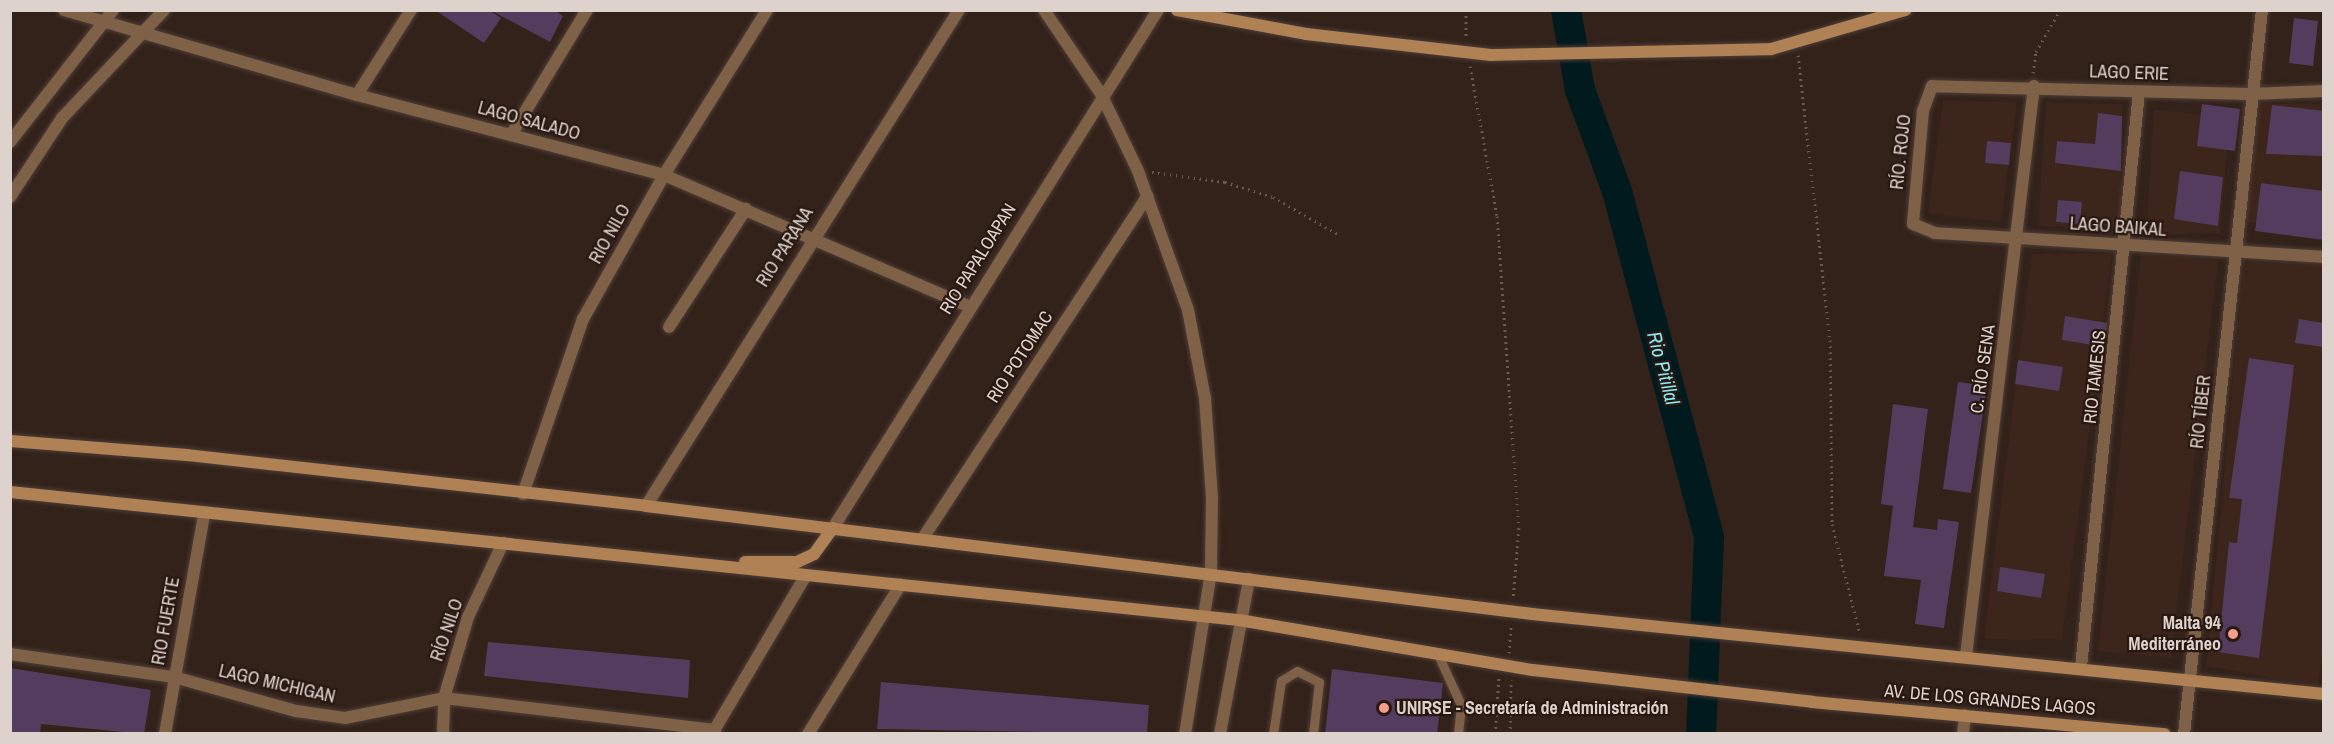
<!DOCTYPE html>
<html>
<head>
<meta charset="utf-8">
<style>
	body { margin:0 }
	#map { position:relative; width:2334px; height:744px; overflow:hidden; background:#32221a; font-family:"Archivo Narrow",sans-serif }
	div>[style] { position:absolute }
	.built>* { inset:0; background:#3c251a }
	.river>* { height:30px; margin:-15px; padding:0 15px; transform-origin:15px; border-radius:15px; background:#001a1d }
	.building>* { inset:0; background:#533c5e }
	.path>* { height:3px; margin-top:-1.5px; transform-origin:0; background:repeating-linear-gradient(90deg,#685952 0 1.5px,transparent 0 6px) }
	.roads { filter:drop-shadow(0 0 2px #4e3e37) drop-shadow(0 0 2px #4e3e37) }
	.lane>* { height:9px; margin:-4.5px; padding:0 4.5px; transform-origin:4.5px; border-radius:4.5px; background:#7e6146 }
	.street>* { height:12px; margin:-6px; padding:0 6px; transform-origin:6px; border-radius:6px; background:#7e6146 }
	.secondary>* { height:12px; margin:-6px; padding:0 6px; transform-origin:6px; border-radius:6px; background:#b08155 }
	.dots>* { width:16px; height:16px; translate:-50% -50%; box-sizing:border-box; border:3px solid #281811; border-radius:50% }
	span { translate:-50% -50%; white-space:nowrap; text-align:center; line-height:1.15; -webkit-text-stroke:4.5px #281811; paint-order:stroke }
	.street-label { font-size:18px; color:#ded2cd }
	.poi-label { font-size:18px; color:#ded2cd; font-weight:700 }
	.right { translate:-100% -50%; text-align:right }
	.left { translate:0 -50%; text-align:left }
	.water-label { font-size:20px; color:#89e9f5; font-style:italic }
	.frame { position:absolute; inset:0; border:12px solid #ded2cd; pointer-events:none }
</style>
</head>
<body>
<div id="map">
	<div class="built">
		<i style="clip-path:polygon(1943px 100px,2017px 102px,2001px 222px,1928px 213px)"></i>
		<i style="clip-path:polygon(2046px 102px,2123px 104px,2119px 228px,2038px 226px)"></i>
		<i style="clip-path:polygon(2260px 104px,2323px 104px,2323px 230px,2246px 222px)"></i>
		<i style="clip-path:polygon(2154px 110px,2230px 117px,2220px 233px,2146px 235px)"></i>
		<i style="clip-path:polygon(2032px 254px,2112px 254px,2062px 640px,1984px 639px)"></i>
		<i style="clip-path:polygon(2141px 254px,2218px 261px,2171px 658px,2098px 651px)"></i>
		<i style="clip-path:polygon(2244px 262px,2323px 266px,2324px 633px,2318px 686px,2206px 666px)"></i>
	</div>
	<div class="river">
		<i style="left:1566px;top:10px;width:81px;rotate:80.1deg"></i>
		<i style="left:1580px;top:90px;width:108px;rotate:69.9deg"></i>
		<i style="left:1617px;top:191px;width:358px;rotate:75.1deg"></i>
		<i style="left:1709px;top:537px;width:197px;rotate:92.3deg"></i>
	</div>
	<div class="building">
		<i style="clip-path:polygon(435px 10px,489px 10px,501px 18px,484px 43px)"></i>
		<i style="clip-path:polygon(490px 10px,554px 10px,563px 16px,550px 42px)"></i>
		<i style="clip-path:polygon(2294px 18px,2318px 21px,2313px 66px,2289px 63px)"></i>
		<i style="clip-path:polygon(2202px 104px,2240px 109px,2235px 151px,2197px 146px)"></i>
		<i style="clip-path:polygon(2272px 105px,2324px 111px,2324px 156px,2266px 154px)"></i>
		<i style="clip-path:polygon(2098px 113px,2122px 116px,2121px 171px,2055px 163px,2057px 141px,2095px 144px)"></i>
		<i style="clip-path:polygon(1987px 141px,2011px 143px,2009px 165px,1985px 163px)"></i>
		<i style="clip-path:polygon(2180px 171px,2223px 177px,2218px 226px,2174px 219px)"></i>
		<i style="clip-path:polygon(2261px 183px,2324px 191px,2324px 240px,2255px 231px)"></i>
		<i style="clip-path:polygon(2058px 200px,2082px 202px,2080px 224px,2056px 222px)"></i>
		<i style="clip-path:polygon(2065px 316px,2107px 323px,2105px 347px,2062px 340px)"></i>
		<i style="clip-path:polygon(2299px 319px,2324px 323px,2324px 347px,2295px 343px)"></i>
		<i style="clip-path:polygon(2249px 358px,2294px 365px,2259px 658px,2218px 652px,2229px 542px,2237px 543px,2242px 499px,2229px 498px)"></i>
		<i style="clip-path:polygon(2018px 360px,2063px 367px,2059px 391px,2015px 384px)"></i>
		<i style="clip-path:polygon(1958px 382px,1987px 386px,1971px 493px,1943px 489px)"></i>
		<i style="clip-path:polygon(1893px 404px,1928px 409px,1913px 527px,1937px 530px,1938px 519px,1959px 522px,1944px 628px,1915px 624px,1921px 580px,1884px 576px,1893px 506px,1881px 504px)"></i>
		<i style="clip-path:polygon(2000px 567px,2045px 574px,2041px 598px,1997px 591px)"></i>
		<i style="clip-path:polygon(488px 642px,690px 660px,688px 698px,484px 676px)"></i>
		<i style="clip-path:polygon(10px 668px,151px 690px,144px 734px,41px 724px,40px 734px,10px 734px)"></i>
		<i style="clip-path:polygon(1332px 669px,1443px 683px,1437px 734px,1325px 734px)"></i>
		<i style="clip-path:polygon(881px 682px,1149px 705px,1147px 734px,877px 729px)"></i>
	</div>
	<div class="path">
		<i style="left:1466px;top:10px;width:29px;rotate:90deg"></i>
		<i style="left:1798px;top:55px;width:287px;rotate:83.6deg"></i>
		<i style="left:1830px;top:340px;width:184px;rotate:89.4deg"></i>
		<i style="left:1832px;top:524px;width:114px;rotate:75.7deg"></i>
		<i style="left:1470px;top:66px;width:152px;rotate:79.8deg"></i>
		<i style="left:1497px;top:216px;width:313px;rotate:86deg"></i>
		<i style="left:1519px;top:528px;width:71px;rotate:94.8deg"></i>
		<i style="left:2033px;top:73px;width:21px;rotate:-82deg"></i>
		<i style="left:2036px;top:52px;width:48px;rotate:-60.3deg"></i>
		<i style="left:1152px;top:172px;width:74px;rotate:7.8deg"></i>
		<i style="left:1225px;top:182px;width:50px;rotate:17.4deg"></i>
		<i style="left:1273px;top:197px;width:78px;rotate:29.8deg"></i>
		<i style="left:1509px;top:653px;width:27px;rotate:-86deg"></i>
		<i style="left:1495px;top:734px;width:57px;rotate:-86deg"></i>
		<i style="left:1510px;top:734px;width:54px;rotate:-88.9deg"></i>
	</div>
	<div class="roads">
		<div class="lane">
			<i style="left:1439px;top:657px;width:53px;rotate:65.4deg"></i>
			<i style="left:1461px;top:705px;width:29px;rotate:96deg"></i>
			<i style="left:1273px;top:734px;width:54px;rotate:-81.4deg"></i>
			<i style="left:1281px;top:681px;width:19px;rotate:-32deg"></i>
			<i style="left:1297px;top:671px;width:25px;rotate:27deg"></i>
			<i style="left:1319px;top:682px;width:52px;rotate:96.6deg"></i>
		</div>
		<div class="street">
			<i style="left:64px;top:10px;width:305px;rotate:16.2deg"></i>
			<i style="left:357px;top:95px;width:317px;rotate:14.6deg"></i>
			<i style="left:664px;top:175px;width:333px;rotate:23.3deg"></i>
			<i style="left:1044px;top:10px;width:102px;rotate:55.8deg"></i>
			<i style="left:1101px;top:94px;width:85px;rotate:64.3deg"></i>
			<i style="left:1138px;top:171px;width:148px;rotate:70.2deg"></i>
			<i style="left:1188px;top:310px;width:90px;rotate:79.1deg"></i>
			<i style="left:1205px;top:398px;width:99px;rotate:86deg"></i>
			<i style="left:1212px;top:497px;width:75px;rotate:90.8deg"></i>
			<i style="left:1211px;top:572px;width:164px;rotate:99.1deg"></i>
			<i style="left:2324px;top:91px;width:74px;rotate:177.7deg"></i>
			<i style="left:2250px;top:94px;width:318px;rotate:-178.6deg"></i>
			<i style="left:1932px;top:86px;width:27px;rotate:110deg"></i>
			<i style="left:1923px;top:111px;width:113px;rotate:95.1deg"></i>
			<i style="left:1913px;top:224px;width:24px;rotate:22deg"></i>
			<i style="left:1935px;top:233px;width:390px;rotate:3.5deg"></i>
			<i style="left:357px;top:95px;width:101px;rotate:-57.6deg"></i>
			<i style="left:511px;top:135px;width:146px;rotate:-58.7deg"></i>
			<i style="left:10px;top:142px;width:167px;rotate:-52deg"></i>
			<i style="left:10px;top:197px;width:95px;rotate:-56.6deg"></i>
			<i style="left:62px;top:118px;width:149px;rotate:-46.6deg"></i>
			<i style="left:669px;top:327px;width:141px;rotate:-56.9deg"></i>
			<i style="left:523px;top:494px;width:185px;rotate:-71.1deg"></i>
			<i style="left:583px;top:319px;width:165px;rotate:-60.6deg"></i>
			<i style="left:664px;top:175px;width:195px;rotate:-58deg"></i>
			<i style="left:646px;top:506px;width:587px;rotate:-57.75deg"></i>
			<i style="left:833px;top:528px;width:612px;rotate:-57.9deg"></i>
			<i style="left:923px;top:538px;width:409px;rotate:-56.7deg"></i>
			<i style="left:10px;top:654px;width:166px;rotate:8deg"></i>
			<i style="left:174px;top:677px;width:127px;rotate:15.6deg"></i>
			<i style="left:296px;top:711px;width:49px;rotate:8.1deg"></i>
			<i style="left:345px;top:718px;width:101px;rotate:-11.4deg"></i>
			<i style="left:444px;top:698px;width:273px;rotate:6.7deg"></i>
			<i style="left:1966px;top:656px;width:574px;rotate:-83.2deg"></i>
			<i style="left:2081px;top:667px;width:578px;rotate:-84.24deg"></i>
			<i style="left:165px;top:734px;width:222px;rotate:-79.9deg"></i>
			<i style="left:443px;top:734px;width:36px;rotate:-88deg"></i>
			<i style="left:444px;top:698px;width:84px;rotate:-73.5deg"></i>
			<i style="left:468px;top:617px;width:82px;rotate:-64.7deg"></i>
			<i style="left:712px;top:734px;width:182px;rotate:-59.4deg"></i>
			<i style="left:808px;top:734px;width:176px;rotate:-58.2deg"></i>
			<i style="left:1220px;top:734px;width:158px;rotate:-79.4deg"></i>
			<i style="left:1963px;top:734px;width:19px;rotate:-84deg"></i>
			<i style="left:2184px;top:734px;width:728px;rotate:-83.85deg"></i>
		</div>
		<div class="secondary">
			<i style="left:1177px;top:10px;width:131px;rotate:10.5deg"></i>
			<i style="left:1306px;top:34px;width:186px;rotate:6.5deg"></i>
			<i style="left:1491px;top:55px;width:280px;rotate:-1.2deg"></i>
			<i style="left:1771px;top:49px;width:140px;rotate:-16.2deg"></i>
			<i style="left:10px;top:441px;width:178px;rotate:4.5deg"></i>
			<i style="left:187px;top:455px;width:462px;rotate:6.3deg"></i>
			<i style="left:646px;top:506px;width:893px;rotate:6.95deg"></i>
			<i style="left:1532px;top:614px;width:796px;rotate:5.77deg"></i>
			<i style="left:10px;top:492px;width:1236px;rotate:5.95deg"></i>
			<i style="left:1239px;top:620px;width:298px;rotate:9.7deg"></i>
			<i style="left:1533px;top:670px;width:281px;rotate:6.5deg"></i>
			<i style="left:1812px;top:702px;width:354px;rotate:5.2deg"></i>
			<i style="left:745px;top:562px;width:52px"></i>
			<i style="left:797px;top:562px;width:19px;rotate:-25deg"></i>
			<i style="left:814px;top:554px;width:32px;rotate:-54deg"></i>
		</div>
	</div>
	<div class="dots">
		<i style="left:2233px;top:634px;background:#f49d8b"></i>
		<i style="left:1384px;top:708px;background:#f49d8b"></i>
	</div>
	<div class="street-label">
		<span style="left:2129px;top:73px;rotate:2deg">LAGO ERIE</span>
		<span style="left:529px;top:121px;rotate:15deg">LAGO SALADO</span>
		<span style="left:1901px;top:152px;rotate:-84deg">RÍO. ROJO</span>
		<span style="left:2118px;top:227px;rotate:4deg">LAGO BAIKAL</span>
		<span style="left:610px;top:234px;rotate:-61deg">RIO NILO</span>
		<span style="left:785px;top:247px;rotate:-58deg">RIO PARANA</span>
		<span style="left:978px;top:259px;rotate:-58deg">RIO PAPALOAPAN</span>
		<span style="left:1020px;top:357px;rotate:-57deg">RIO POTOMAC</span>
		<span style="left:1983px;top:369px;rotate:-82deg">C. RÍO SENA</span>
		<span style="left:2095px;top:377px;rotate:-84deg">RIO TAMESIS</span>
		<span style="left:2201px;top:412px;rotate:-84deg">RÍO TÍBER</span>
		<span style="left:166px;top:621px;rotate:-80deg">RIO FUERTE</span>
		<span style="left:447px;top:630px;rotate:-71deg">RÍO NILO</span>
		<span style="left:277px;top:684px;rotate:13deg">LAGO MICHIGAN</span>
		<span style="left:1990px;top:700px;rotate:5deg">AV. DE LOS GRANDES LAGOS</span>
	</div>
	<div class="poi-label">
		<span class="right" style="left:2221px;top:634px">Malta 94<br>Mediterráneo</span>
		<span class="left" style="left:1396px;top:708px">UNIRSE - Secretaría de Administración</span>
	</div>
	<div class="water-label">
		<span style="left:1664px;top:368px;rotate:75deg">Rio Pitillal</span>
	</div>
	<div class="frame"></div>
</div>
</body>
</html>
